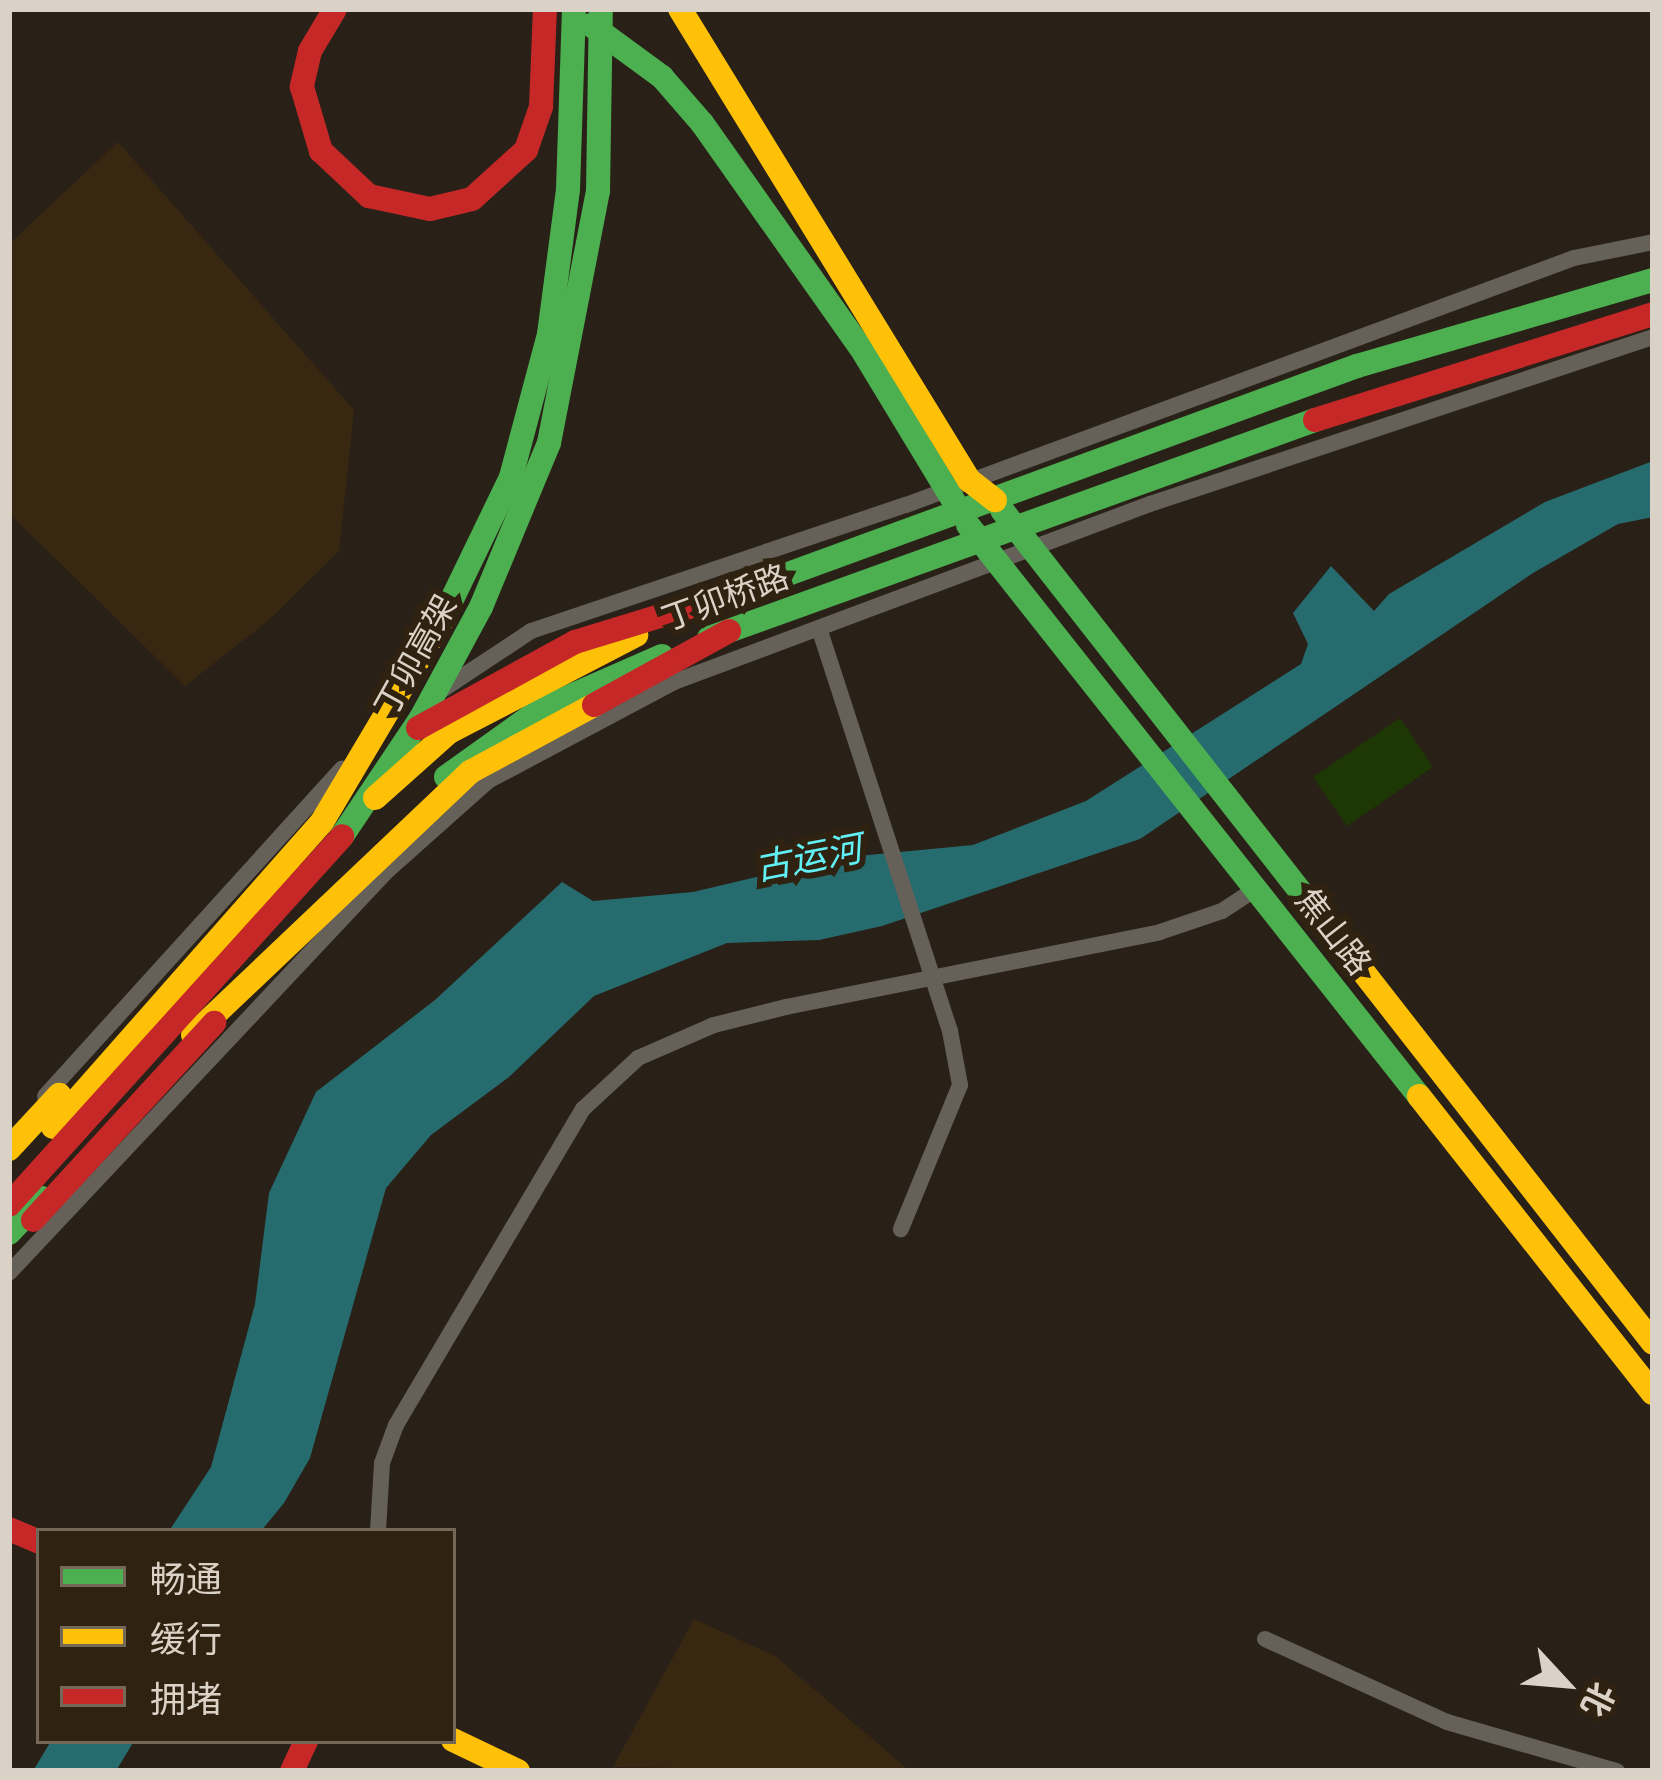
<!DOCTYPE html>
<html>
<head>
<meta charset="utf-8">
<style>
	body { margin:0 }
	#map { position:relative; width:1662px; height:1780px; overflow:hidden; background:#292117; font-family:"IBM Plex Sans","Noto Sans SC",sans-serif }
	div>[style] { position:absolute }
	.built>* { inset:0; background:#392811 }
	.green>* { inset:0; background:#1d3804 }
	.water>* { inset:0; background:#266c6e }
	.street>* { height:16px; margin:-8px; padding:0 8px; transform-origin:8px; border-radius:8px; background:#656058 }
	.fast>* { height:24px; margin:-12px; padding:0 12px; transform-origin:12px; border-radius:12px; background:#4caf50 }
	.slow>* { height:24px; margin:-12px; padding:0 12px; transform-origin:12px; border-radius:12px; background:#ffc107 }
	.jam>* { height:24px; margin:-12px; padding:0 12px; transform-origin:12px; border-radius:12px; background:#c62828 }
	span { translate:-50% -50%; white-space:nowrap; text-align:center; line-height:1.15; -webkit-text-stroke:12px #302210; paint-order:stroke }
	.street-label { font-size:33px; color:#dbd2c7 }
	.water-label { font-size:36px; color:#61f0f6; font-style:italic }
	.frame { position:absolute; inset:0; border:12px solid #dbd2c7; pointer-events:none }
	.legend { position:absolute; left:36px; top:1528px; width:420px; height:216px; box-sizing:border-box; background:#302210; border:3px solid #746859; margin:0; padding:15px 21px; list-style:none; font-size:36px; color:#dbd2c7 }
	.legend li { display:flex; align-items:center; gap:24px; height:60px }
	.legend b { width:60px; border:3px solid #746859 }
	.north { position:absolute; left:1506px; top:1624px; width:120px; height:120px; -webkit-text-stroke:9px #302210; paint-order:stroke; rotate:116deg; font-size:33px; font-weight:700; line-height:48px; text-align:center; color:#dbd2c7 }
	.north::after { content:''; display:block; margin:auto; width:42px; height:54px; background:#dbd2c7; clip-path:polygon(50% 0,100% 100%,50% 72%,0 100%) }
</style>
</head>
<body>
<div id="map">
	<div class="built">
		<i style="clip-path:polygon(118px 142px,354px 410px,339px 551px,269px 620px,185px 686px,9px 513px,9px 244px)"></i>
		<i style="clip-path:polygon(694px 1619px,775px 1656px,910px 1771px,613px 1767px)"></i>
	</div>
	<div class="green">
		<i style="clip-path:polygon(1400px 718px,1433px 767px,1347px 826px,1313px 777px)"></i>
	</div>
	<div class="water">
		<i style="clip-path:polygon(1653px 461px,1653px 517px,1618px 524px,1533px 573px,1140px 839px,882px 926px,819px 940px,727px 943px,594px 996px,509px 1077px,431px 1135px,386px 1188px,310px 1458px,284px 1503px,261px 1531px,169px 1531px,211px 1467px,255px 1304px,269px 1193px,316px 1092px,435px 1000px,562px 882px,593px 901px,693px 892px,837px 858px,973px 845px,1086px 801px,1301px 664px,1308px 644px,1293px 613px,1331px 566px,1374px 611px,1389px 594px,1545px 502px)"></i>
		<i style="clip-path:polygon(51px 1741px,134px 1741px,116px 1771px,33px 1771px)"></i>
	</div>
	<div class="street">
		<i style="left:819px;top:628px;width:424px;rotate:72deg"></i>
		<i style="left:950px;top:1031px;width:55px;rotate:79.5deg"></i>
		<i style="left:960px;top:1085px;width:156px;rotate:112.3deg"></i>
		<i style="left:442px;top:690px;width:107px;rotate:-33.5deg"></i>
		<i style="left:531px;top:631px;width:396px;rotate:-18.6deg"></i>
		<i style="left:906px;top:505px;width:712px;rotate:-20.29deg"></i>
		<i style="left:1574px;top:258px;width:81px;rotate:-11.4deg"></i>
		<i style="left:45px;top:1096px;width:442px;rotate:-47.8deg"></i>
		<i style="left:9px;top:1273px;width:552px;rotate:-46.76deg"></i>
		<i style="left:387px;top:871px;width:135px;rotate:-41.7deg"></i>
		<i style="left:488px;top:781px;width:211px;rotate:-28deg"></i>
		<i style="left:674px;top:682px;width:508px;rotate:-20.5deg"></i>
		<i style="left:1150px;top:504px;width:530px;rotate:-18.37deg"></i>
		<i style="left:378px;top:1531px;width:68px;rotate:-86.6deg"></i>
		<i style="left:382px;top:1463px;width:40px;rotate:-69.8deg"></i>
		<i style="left:396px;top:1425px;width:367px;rotate:-59.4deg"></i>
		<i style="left:583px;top:1109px;width:75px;rotate:-42.8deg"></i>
		<i style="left:638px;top:1058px;width:83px;rotate:-23.5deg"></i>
		<i style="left:714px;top:1025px;width:74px;rotate:-14deg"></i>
		<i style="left:786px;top:1007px;width:381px;rotate:-11.3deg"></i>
		<i style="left:1160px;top:932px;width:65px;rotate:-18.7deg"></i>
		<i style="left:1222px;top:911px;width:42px;rotate:-33.3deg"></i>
		<i style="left:1265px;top:1639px;width:200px;rotate:24.5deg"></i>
		<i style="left:1447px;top:1722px;width:177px;rotate:16.1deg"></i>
	</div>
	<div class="fast">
		<i style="left:591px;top:25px;width:88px;rotate:36.2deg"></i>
		<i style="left:662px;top:77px;width:61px;rotate:49deg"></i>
		<i style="left:702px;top:123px;width:281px;rotate:54.8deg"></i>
		<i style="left:864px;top:353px;width:187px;rotate:58.8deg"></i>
		<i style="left:1002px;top:510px;width:513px;rotate:51.97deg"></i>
		<i style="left:968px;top:525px;width:728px;rotate:51.7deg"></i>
		<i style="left:698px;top:607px;width:702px;rotate:-20.09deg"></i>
		<i style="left:1357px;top:366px;width:308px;rotate:-16.2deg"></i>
		<i style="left:442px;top:620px;width:159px;rotate:-64.2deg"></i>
		<i style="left:511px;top:477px;width:148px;rotate:-75.1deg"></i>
		<i style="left:549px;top:334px;width:146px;rotate:-82.5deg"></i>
		<i style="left:568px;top:189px;width:180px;rotate:-88.1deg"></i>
		<i style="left:709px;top:638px;width:644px;rotate:-19.79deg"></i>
		<i style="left:446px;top:777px;width:117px;rotate:-35.6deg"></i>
		<i style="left:541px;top:709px;width:132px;rotate:-23.7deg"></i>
		<i style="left:342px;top:836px;width:142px;rotate:-56.2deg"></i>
		<i style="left:421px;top:718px;width:126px;rotate:-61.6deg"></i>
		<i style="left:481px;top:607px;width:178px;rotate:-67.5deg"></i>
		<i style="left:549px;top:443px;width:257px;rotate:-79deg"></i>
		<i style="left:598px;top:191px;width:182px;rotate:-89.1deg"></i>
		<i style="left:9px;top:1233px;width:48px;rotate:-46.7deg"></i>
	</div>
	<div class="slow">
		<i style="left:680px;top:9px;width:553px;rotate:58.47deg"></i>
		<i style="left:969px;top:480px;width:33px;rotate:38deg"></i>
		<i style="left:375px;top:798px;width:99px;rotate:-41.7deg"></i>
		<i style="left:449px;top:732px;width:211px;rotate:-27.4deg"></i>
		<i style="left:1318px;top:914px;width:544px;rotate:52.01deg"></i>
		<i style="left:193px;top:1035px;width:382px;rotate:-43.5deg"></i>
		<i style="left:470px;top:772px;width:141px;rotate:-28.4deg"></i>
		<i style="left:1419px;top:1096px;width:378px;rotate:51.8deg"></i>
		<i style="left:53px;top:1127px;width:407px;rotate:-48.6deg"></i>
		<i style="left:322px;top:822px;width:235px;rotate:-59.3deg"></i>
		<i style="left:9px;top:1149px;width:74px;rotate:-47.2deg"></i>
		<i style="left:453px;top:1740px;width:72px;rotate:25.5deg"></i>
	</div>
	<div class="jam">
		<i style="left:335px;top:9px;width:49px;rotate:120.8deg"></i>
		<i style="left:310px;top:51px;width:37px;rotate:103deg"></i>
		<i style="left:302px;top:87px;width:67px;rotate:73.5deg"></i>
		<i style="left:321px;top:151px;width:66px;rotate:43.2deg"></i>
		<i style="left:369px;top:196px;width:62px;rotate:12deg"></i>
		<i style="left:430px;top:209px;width:43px;rotate:-13.4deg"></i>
		<i style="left:472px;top:199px;width:73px;rotate:-42.2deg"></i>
		<i style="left:526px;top:150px;width:46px;rotate:-70.8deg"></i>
		<i style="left:541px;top:107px;width:98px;rotate:-87.7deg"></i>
		<i style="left:1315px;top:420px;width:354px;rotate:-17.4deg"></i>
		<i style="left:594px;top:705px;width:154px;rotate:-28.7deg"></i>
		<i style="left:418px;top:728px;width:179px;rotate:-28.7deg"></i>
		<i style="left:575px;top:642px;width:151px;rotate:-17deg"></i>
		<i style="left:9px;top:1205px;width:497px;rotate:-47.9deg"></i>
		<i style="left:33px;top:1220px;width:268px;rotate:-47.4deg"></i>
		<i style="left:9px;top:1529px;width:33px;rotate:23deg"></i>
		<i style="left:292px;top:1771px;width:33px;rotate:-65deg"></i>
	</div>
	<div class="street-label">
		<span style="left:725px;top:597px;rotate:-20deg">丁卯桥路</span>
		<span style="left:415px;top:655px;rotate:-61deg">丁卯高架</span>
		<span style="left:1334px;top:931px;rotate:52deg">焦山路</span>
	</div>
	<div class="water-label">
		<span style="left:808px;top:857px;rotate:-11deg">古运河</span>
	</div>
	<div class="frame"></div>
	<ul class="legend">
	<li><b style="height:15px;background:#4caf50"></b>畅通</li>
	<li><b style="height:15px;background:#ffc107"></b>缓行</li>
	<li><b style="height:15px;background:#c62828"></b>拥堵</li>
	</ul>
	<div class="north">北</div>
</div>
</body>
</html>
